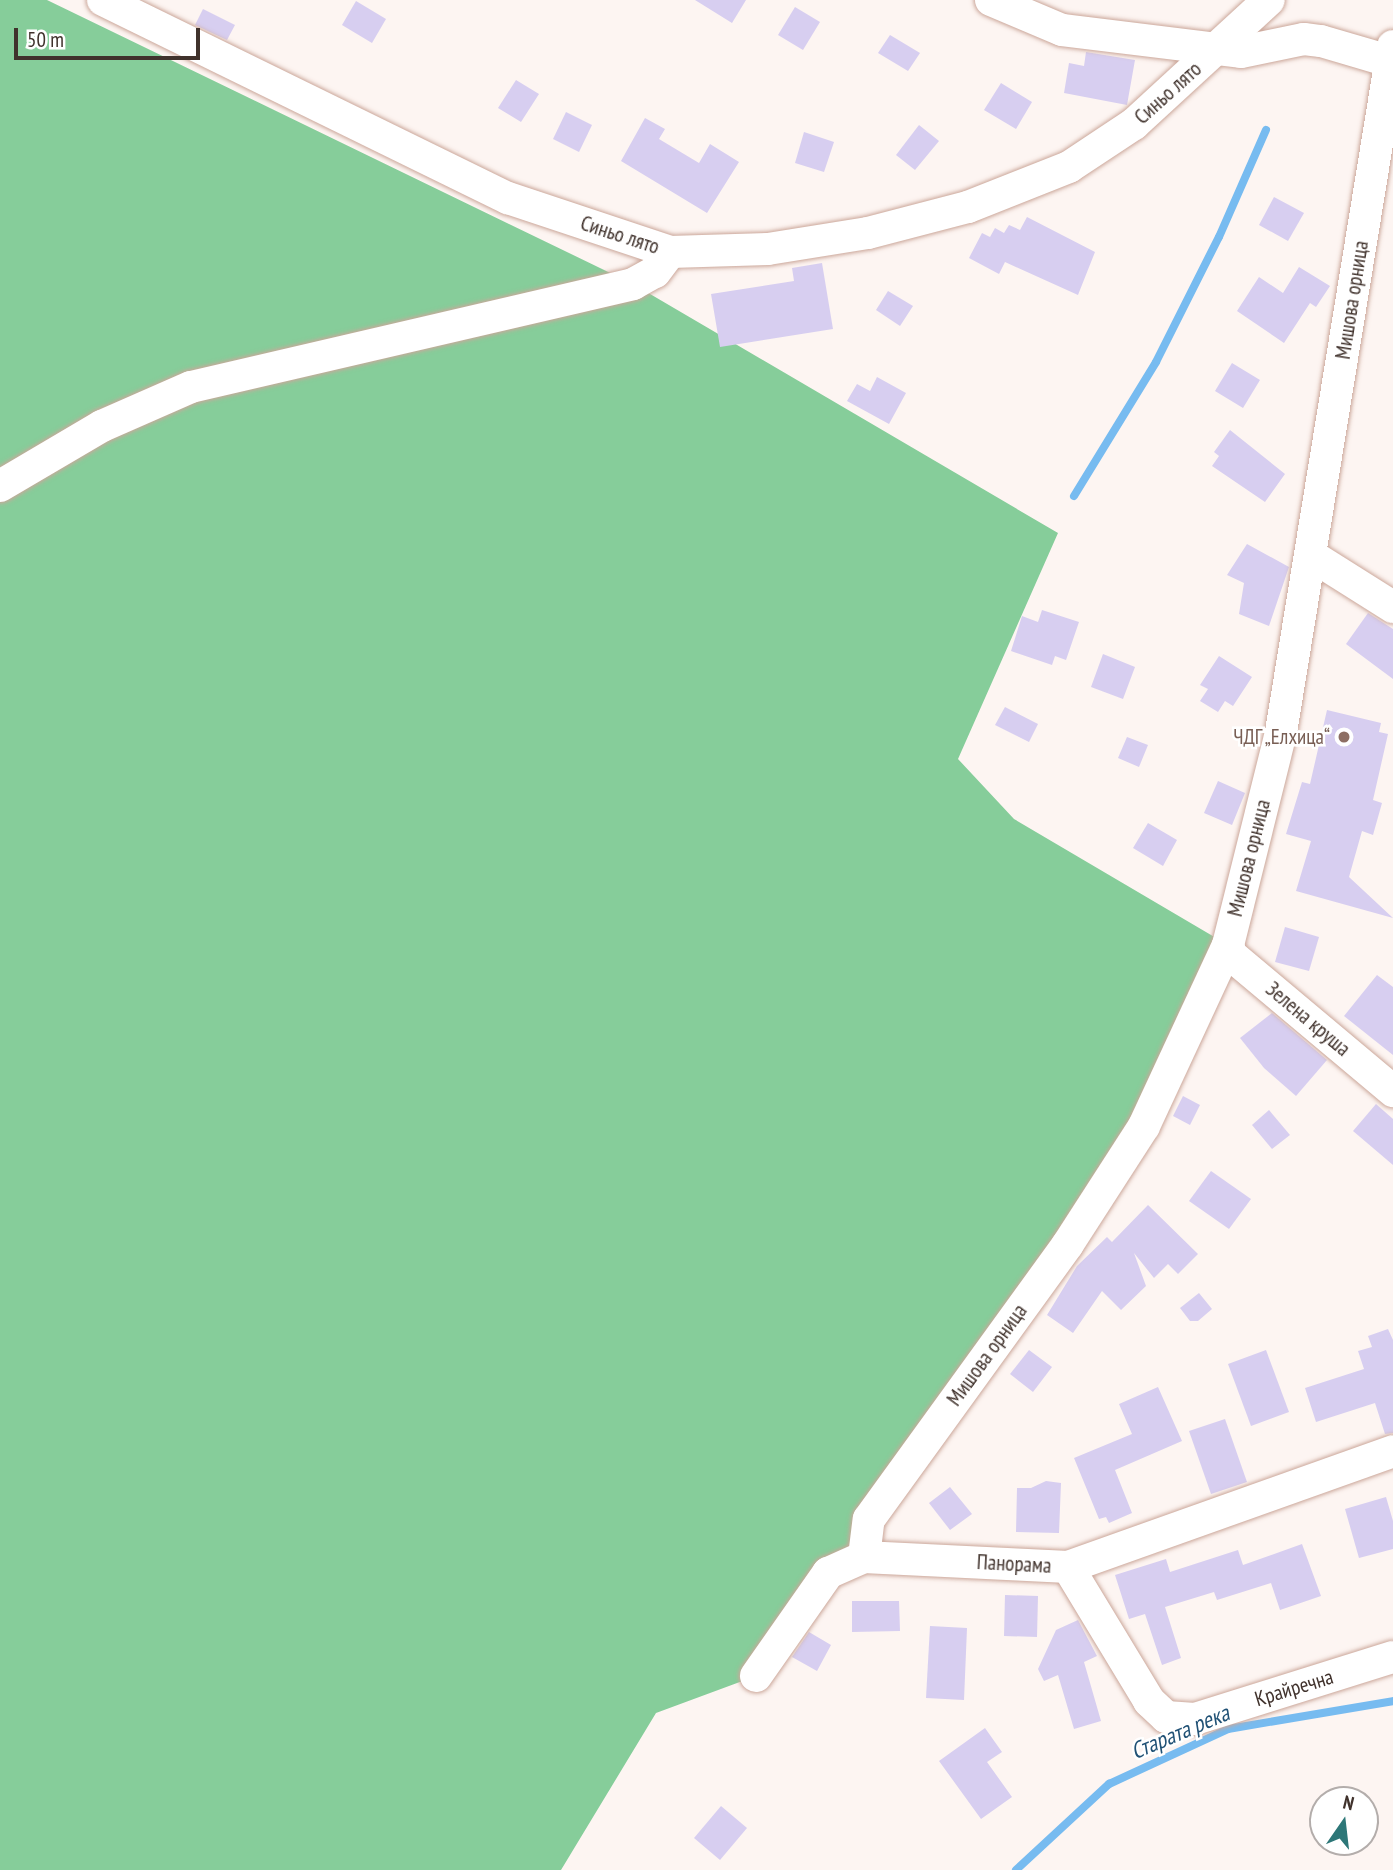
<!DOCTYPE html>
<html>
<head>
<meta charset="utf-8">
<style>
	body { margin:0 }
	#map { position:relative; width:1393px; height:1870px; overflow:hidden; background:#fdf5f2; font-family:"PT Sans Narrow",sans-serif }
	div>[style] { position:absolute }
	.forest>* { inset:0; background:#86cd9a }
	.stream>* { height:8px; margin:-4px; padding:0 4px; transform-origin:4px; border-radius:4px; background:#77bbf0 }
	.building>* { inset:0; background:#d7cef0 }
	.roads { filter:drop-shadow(0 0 2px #cba79a) drop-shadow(0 0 2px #cba79a) }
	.minor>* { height:32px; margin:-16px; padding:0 16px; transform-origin:16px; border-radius:16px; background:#fff }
	.dots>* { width:19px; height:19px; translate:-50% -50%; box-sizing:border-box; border:4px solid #fff; border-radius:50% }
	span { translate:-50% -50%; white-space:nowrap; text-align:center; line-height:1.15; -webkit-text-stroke:5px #fff; paint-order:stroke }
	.street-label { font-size:21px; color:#40322c }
	.education-label { font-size:21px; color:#785e54 }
	.right { translate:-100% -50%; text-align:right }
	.water-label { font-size:23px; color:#205175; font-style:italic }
	.north { position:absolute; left:1309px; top:1786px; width:70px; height:70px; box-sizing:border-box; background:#fff; border:2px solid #b3adab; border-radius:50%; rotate:14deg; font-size:19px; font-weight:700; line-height:28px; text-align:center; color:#40322c }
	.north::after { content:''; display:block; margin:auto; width:24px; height:32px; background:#2d7778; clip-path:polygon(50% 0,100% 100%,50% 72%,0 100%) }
	.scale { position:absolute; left:14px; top:28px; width:186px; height:32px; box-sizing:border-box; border:4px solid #40322c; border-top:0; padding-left:9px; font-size:21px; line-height:24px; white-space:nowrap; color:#40322c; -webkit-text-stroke:5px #fff; paint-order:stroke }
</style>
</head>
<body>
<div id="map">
	<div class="forest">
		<i style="clip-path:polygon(0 0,47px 0,633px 284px,1058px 533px,958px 759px,1014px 819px,1228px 945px,1144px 1126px,869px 1519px,864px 1557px,756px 1676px,656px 1713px,561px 1870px,0 1870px)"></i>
	</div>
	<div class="stream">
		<i style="left:1074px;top:496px;width:157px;rotate:-58.5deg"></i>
		<i style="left:1156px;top:362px;width:140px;rotate:-63.3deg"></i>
		<i style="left:1219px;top:237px;width:117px;rotate:-66.3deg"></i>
		<i style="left:1016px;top:1870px;width:127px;rotate:-42.8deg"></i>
		<i style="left:1109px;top:1784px;width:131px;rotate:-24.8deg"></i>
		<i style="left:1228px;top:1729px;width:167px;rotate:-9.6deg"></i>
	</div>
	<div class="building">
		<i style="clip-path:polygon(695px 0,746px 0,732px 23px)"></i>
		<i style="clip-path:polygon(356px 1px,386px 19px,372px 43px,342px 25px)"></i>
		<i style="clip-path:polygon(795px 7px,820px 22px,803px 50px,778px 35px)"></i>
		<i style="clip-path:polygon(203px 9px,235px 25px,227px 40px,195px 25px)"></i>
		<i style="clip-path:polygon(890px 35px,920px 53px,908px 71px,878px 53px)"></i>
		<i style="clip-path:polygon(1086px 52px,1135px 60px,1127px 105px,1064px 93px,1069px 63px,1084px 66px)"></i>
		<i style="clip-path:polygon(516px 80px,539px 94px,521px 122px,498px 108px)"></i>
		<i style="clip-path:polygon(1001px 83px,1032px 102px,1016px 129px,984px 110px)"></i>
		<i style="clip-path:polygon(566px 112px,592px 125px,579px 152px,553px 139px)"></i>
		<i style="clip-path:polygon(645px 118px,665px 129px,659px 139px,699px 163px,710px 144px,739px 162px,707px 213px,621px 161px)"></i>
		<i style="clip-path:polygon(919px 125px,939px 141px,915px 170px,896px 155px)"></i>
		<i style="clip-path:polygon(804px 132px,834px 142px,824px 172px,795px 163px)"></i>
		<i style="clip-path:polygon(1274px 197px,1304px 213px,1288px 241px,1259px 225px)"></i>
		<i style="clip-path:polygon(1027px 217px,1095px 252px,1078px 295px,1005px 262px,999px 274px,969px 258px,982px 233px,990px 237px,995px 228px,1004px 233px,1009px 225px,1020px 230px)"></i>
		<i style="clip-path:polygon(822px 263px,833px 329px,720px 347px,711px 294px,794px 281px,792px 268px)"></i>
		<i style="clip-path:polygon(1299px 267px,1330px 286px,1316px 307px,1310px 303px,1284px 343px,1237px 311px,1259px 277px,1283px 293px)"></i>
		<i style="clip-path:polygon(888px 291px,913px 306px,900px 326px,876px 310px)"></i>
		<i style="clip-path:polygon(1232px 363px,1260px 380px,1243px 408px,1215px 391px)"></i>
		<i style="clip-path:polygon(877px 377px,906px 393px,889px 424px,847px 401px,857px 384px,870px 391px)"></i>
		<i style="clip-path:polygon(1230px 430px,1285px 474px,1265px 502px,1212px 466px,1219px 456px,1214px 452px)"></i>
		<i style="clip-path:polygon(1247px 544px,1289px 567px,1269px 626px,1239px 614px,1244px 583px,1227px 575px)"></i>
		<i style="clip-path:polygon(1042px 610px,1079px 622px,1066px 660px,1055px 656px,1052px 665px,1011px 651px,1022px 616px,1038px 622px)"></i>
		<i style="clip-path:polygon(1368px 613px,1393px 629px,1393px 679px,1346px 644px)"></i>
		<i style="clip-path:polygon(1103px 654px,1135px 667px,1123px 699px,1091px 687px)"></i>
		<i style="clip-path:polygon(1219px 656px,1252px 677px,1233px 706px,1225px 701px,1218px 712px,1200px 701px,1208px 689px,1200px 685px)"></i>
		<i style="clip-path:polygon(1005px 707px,1038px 724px,1029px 742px,995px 725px)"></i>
		<i style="clip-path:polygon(1327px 710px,1381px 723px,1379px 732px,1388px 734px,1373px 800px,1382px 803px,1373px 835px,1362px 831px,1349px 877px,1393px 918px,1296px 891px,1311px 841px,1286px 834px,1302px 782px,1310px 784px)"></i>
		<i style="clip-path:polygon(1127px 737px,1148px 745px,1139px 767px,1118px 758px)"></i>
		<i style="clip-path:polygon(1218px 781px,1245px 793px,1232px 825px,1204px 813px)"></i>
		<i style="clip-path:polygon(1148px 823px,1177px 840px,1163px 866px,1133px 848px)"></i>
		<i style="clip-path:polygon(1285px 927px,1319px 937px,1309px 971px,1275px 962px)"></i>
		<i style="clip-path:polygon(1377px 975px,1393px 987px,1393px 1055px,1344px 1016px)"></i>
		<i style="clip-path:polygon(1272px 1013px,1327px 1060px,1296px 1096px,1264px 1068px,1240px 1038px)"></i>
		<i style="clip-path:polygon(1183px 1096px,1200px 1105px,1190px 1125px,1173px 1116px)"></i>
		<i style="clip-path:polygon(1376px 1104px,1393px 1119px,1393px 1165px,1353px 1131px)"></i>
		<i style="clip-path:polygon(1269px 1110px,1290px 1135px,1272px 1149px,1252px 1125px)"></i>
		<i style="clip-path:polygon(1211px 1171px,1251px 1199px,1229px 1229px,1189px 1201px)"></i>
		<i style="clip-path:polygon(1148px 1205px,1198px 1254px,1178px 1274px,1168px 1264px,1154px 1278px,1134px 1253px,1146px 1286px,1121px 1310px,1102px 1291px,1073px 1333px,1047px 1315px,1077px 1266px,1107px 1237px,1112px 1242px)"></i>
		<i style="clip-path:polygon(1199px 1293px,1212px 1309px,1198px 1321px,1190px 1321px,1180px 1308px)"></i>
		<i style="clip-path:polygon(1388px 1329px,1393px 1340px,1393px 1433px,1385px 1434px,1375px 1403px,1316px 1422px,1305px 1388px,1364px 1369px,1358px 1351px,1372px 1347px,1368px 1336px)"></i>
		<i style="clip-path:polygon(1029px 1350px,1052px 1367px,1033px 1392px,1010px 1374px)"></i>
		<i style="clip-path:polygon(1266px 1350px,1289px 1412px,1251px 1426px,1228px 1364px)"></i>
		<i style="clip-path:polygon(1158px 1387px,1182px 1441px,1115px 1470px,1132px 1513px,1109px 1523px,1106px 1517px,1099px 1519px,1074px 1458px,1132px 1434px,1119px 1404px)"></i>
		<i style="clip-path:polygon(1225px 1419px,1247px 1482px,1211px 1494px,1189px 1431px)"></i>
		<i style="clip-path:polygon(1046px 1481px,1061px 1483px,1059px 1533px,1016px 1532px,1017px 1488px,1031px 1488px)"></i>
		<i style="clip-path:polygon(950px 1487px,972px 1514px,950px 1530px,929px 1503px)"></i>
		<i style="clip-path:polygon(1386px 1497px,1393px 1521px,1393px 1549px,1359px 1558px,1345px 1509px)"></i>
		<i style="clip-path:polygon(1302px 1544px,1321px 1596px,1280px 1610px,1271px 1583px,1217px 1600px,1214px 1592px,1165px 1607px,1181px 1658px,1162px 1665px,1145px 1614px,1129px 1619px,1115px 1575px,1166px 1559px,1170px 1572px,1238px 1550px,1243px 1565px)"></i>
		<i style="clip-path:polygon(1005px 1595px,1038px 1596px,1037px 1637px,1004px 1636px)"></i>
		<i style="clip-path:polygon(852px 1601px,899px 1601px,900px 1631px,852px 1632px)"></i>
		<i style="clip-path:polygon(1078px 1620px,1097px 1656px,1084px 1662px,1101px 1721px,1074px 1729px,1058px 1675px,1044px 1681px,1038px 1669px,1056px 1630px)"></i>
		<i style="clip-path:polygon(930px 1626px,967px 1628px,964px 1700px,926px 1698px)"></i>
		<i style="clip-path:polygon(809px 1632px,831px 1645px,817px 1671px,792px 1657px)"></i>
		<i style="clip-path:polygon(985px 1728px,1002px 1752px,987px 1762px,1012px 1797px,981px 1819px,939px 1761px)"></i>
		<i style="clip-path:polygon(721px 1806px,747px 1828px,720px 1860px,694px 1838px)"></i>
	</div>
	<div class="roads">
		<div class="minor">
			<i style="left:103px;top:0;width:451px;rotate:26.1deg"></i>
			<i style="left:508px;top:198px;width:171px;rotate:18.4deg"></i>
			<i style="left:670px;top:252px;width:98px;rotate:-1.8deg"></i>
			<i style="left:768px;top:249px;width:101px;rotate:-9.1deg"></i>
			<i style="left:868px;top:233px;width:103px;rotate:-14.6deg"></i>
			<i style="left:968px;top:207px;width:109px;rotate:-21.6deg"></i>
			<i style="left:1069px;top:167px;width:78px;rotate:-33.5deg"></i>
			<i style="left:1134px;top:124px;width:183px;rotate:-42.6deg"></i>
			<i style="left:991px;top:0;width:77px;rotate:22.9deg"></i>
			<i style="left:1062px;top:30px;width:180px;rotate:7deg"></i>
			<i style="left:1241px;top:52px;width:64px;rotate:-11.7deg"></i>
			<i style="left:1304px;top:39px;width:17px;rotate:7deg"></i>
			<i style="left:1321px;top:41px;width:75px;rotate:16.3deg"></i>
			<i style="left:0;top:486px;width:118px;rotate:-30.5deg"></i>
			<i style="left:102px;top:426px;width:97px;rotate:-23.7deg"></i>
			<i style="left:191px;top:387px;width:454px;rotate:-13.1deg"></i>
			<i style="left:633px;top:284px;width:25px;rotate:-29deg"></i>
			<i style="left:655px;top:272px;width:25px;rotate:-53deg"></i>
			<i style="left:1312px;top:556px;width:96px;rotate:32.2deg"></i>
			<i style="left:1228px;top:945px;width:10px;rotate:73deg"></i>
			<i style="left:1231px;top:955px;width:212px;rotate:40deg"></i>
			<i style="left:864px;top:1557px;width:38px;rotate:-83deg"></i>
			<i style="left:869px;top:1519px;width:339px;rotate:-54.1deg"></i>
			<i style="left:1068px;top:1244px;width:140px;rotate:-57.2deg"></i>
			<i style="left:1144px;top:1126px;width:200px;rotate:-65.1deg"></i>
			<i style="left:1228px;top:945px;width:219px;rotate:-76deg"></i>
			<i style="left:1281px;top:732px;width:695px;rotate:-80.73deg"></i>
			<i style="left:1068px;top:1567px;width:157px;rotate:58.8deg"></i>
			<i style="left:1149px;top:1701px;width:23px;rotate:43deg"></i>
			<i style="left:1166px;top:1717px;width:29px;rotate:4deg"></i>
			<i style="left:1195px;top:1719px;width:207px;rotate:-17.4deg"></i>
			<i style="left:756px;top:1676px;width:126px;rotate:-55deg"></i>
			<i style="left:828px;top:1573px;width:39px;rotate:-24deg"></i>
			<i style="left:864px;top:1557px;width:204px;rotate:2.8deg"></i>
			<i style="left:1068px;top:1567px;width:345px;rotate:-19.6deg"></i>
		</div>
	</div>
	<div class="dots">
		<i style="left:1344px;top:737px;background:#8d6e63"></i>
	</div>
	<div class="street-label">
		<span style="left:1168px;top:93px;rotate:-42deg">Синьо лято</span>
		<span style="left:620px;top:235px;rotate:18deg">Синьо лято</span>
		<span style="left:1352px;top:300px;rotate:-81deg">Мишова орница</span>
		<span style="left:1249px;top:858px;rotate:-76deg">Мишова орница</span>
		<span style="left:1308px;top:1019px;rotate:40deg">Зелена круша</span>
		<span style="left:987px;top:1355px;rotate:-54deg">Мишова орница</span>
		<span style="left:1014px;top:1564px;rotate:3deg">Панорама</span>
		<span style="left:1294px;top:1688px;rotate:-17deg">Крайречна</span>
	</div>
	<div class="education-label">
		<span class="right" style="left:1330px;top:737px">ЧДГ „Елхица“</span>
	</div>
	<div class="water-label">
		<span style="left:1180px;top:1732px;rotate:-23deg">Старата река</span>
	</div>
	<div class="north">N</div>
	<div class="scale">50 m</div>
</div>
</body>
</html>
